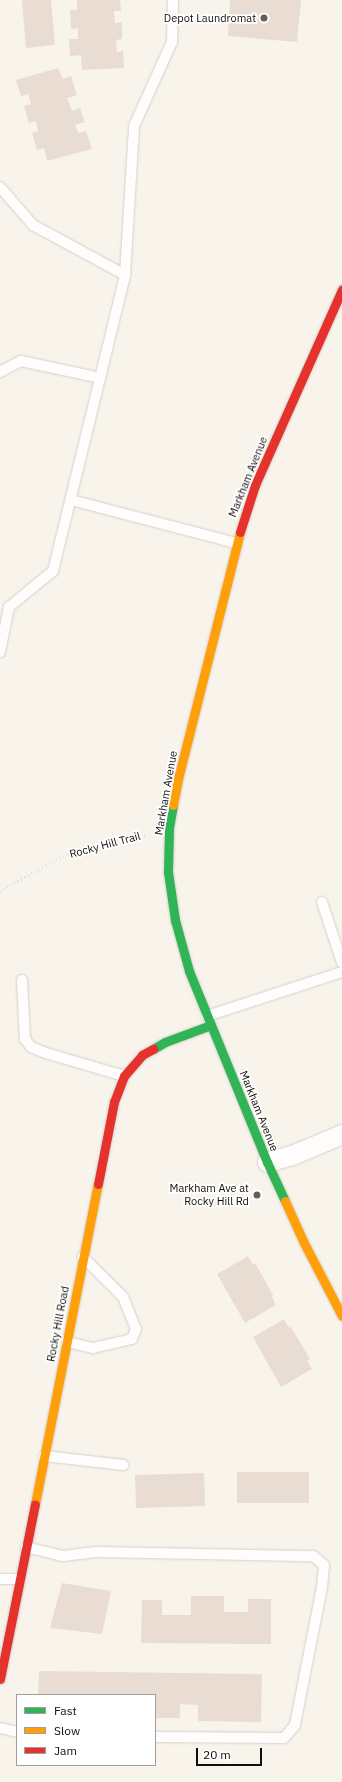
<!DOCTYPE html>
<html>
<head>
<meta charset="utf-8">
<style>
	body { margin:0 }
	#map { position:relative; width:342px; height:1782px; overflow:hidden; background:#f8f4eb; font-family:"IBM Plex Sans",sans-serif }
	div>[style] { position:absolute }
	.building>* { inset:0; background:#e9ddd3 }
	.path>* { height:2.5px; margin-top:-1.25px; transform-origin:0; background:repeating-linear-gradient(90deg,#e1e0dd 0 1px,transparent 0 4px) }
	.roads { filter:drop-shadow(0 0 1px #d4d1ca) drop-shadow(0 0 1px #d4d1ca) }
	.lane>* { height:10px; margin:-5px; padding:0 5px; transform-origin:5px; border-radius:5px; background:#fefdfc }
	.street>* { height:19px; margin:-9.5px; padding:0 9.5px; transform-origin:9.5px; border-radius:9.5px; background:#fefdfc }
	.fast>* { height:9px; margin:-4.5px; padding:0 4.5px; transform-origin:4.5px; border-radius:4.5px; background:#30b455 }
	.slow>* { height:9px; margin:-4.5px; padding:0 4.5px; transform-origin:4.5px; border-radius:4.5px; background:#ff9f0a }
	.jam>* { height:9px; margin:-4.5px; padding:0 4.5px; transform-origin:4.5px; border-radius:4.5px; background:#e5322d }
	.dots>* { width:11px; height:11px; translate:-50% -50%; box-sizing:border-box; border:2px solid #fff; border-radius:50% }
	span { translate:-50% -50%; white-space:nowrap; text-align:center; line-height:1.15; -webkit-text-stroke:3.5px #fff; paint-order:stroke }
	.poi-label { font-size:11px; color:#110e09 }
	.right { translate:-100% -50%; text-align:right }
	.street-label { font-size:11px; color:#110e09 }
	.legend { position:absolute; left:16px; top:1694px; width:140px; height:72px; box-sizing:border-box; background:#fff; border:1px solid #a09f9d; margin:0; padding:5px 7px; list-style:none; font-size:12px; color:#110e09 }
	.legend li { display:flex; align-items:center; gap:8px; height:20px }
	.legend b { width:20px; border:1px solid #a09f9d }
	.scale { position:absolute; left:196px; top:1748px; width:66px; height:18px; box-sizing:border-box; border:2px solid #110e09; border-top:0; padding-left:5px; font-size:12px; line-height:14px; white-space:nowrap; color:#110e09; -webkit-text-stroke:3px #fff; paint-order:stroke }
</style>
</head>
<body>
<div id="map">
	<div class="building">
		<i style="clip-path:polygon(22px 0,51px 0,55px 45px,26px 48px)"></i>
		<i style="clip-path:polygon(77px 0,120px 0,121px 11px,114px 11px,115px 23px,122px 22px,122px 39px,116px 40px,117px 52px,123px 51px,124px 68px,82px 70px,81px 55px,70px 56px,69px 39px,78px 39px,78px 28px,71px 29px,70px 10px,77px 10px)"></i>
		<i style="clip-path:polygon(230px 0,301px 0,297px 42px,228px 36px)"></i>
		<i style="clip-path:polygon(58px 68px,63px 79px,71px 76px,77px 95px,67px 98px,72px 111px,80px 108px,85px 122px,75px 125px,78px 133px,86px 131px,92px 149px,47px 161px,44px 148px,37px 150px,32px 133px,38px 131px,36px 121px,29px 123px,24px 106px,31px 104px,28px 94px,21px 96px,16px 80px)"></i>
		<i style="clip-path:polygon(248px 1256px,253px 1265px,255px 1263px,273px 1295px,272px 1297px,276px 1305px,245px 1323px,217px 1274px)"></i>
		<i style="clip-path:polygon(284px 1319px,289px 1328px,291px 1327px,310px 1359px,307px 1360px,312px 1369px,281px 1387px,253px 1337px)"></i>
		<i style="clip-path:polygon(237px 1472px,309px 1472px,309px 1503px,237px 1503px)"></i>
		<i style="clip-path:polygon(204px 1473px,205px 1506px,136px 1508px,135px 1475px)"></i>
		<i style="clip-path:polygon(62px 1583px,111px 1591px,102px 1634px,50px 1628px)"></i>
		<i style="clip-path:polygon(191px 1596px,224px 1596px,224px 1612px,248px 1612px,248px 1599px,271px 1599px,271px 1644px,141px 1643px,142px 1600px,162px 1600px,162px 1615px,191px 1615px)"></i>
		<i style="clip-path:polygon(39px 1671px,262px 1674px,261px 1722px,198px 1721px,198px 1705px,180px 1704px,180px 1718px,155px 1718px,155px 1695px,38px 1695px)"></i>
	</div>
	<div class="path">
		<i style="left:0;top:891px;width:80px;rotate:-29.1deg"></i>
		<i style="left:70px;top:852px;width:80px;rotate:-13deg"></i>
	</div>
	<div class="roads">
		<div class="lane">
			<i style="left:0;top:187px;width:50px;rotate:49deg"></i>
			<i style="left:33px;top:225px;width:105px;rotate:28.5deg"></i>
			<i style="left:125px;top:275px;width:149px;rotate:-86.5deg"></i>
			<i style="left:134px;top:126px;width:92px;rotate:-65.7deg"></i>
			<i style="left:172px;top:42px;width:42px;rotate:-88.6deg"></i>
			<i style="left:0;top:372px;width:24px;rotate:-28deg"></i>
			<i style="left:21px;top:361px;width:81px;rotate:12.1deg"></i>
			<i style="left:71px;top:500px;width:171px;rotate:14.6deg"></i>
			<i style="left:0;top:652px;width:46px;rotate:-78.7deg"></i>
			<i style="left:9px;top:607px;width:57px;rotate:-39.3deg"></i>
			<i style="left:53px;top:571px;width:305px;rotate:-76.3deg"></i>
			<i style="left:322px;top:902px;width:64px;rotate:71.8deg"></i>
			<i style="left:22px;top:980px;width:59px;rotate:87.1deg"></i>
			<i style="left:25px;top:1039px;width:10px;rotate:53deg"></i>
			<i style="left:31px;top:1047px;width:16px;rotate:22deg"></i>
			<i style="left:46px;top:1053px;width:81px;rotate:16.4deg"></i>
			<i style="left:207px;top:1016px;width:142px;rotate:-18.1deg"></i>
			<i style="left:67px;top:1342px;width:27px;rotate:13deg"></i>
			<i style="left:93px;top:1348px;width:40px;rotate:-13deg"></i>
			<i style="left:132px;top:1339px;width:11px;rotate:-68deg"></i>
			<i style="left:136px;top:1329px;width:35px;rotate:-112deg"></i>
			<i style="left:123px;top:1297px;width:57px;rotate:-135deg"></i>
			<i style="left:44px;top:1456px;width:80px;rotate:6.5deg"></i>
			<i style="left:26px;top:1547px;width:38px;rotate:14deg"></i>
			<i style="left:63px;top:1556px;width:35px;rotate:-7deg"></i>
			<i style="left:98px;top:1552px;width:215px;rotate:1.1deg"></i>
			<i style="left:313px;top:1556px;width:14px;rotate:39deg"></i>
			<i style="left:324px;top:1565px;width:22px;rotate:95deg"></i>
			<i style="left:322px;top:1587px;width:141px;rotate:101.1deg"></i>
			<i style="left:295px;top:1725px;width:17px;rotate:130deg"></i>
			<i style="left:284px;top:1738px;width:129px;rotate:-179.6deg"></i>
			<i style="left:0;top:1579px;width:20px"></i>
			<i style="left:0;top:1728px;width:17px;rotate:13deg"></i>
		</div>
		<div class="street">
			<i style="left:267px;top:1162px;width:26px;rotate:-16deg"></i>
			<i style="left:292px;top:1155px;width:54px;rotate:-22.8deg"></i>
		</div>
		<div class="fast">
			<i style="left:173px;top:805px;width:23px;rotate:100deg"></i>
			<i style="left:169px;top:828px;width:44px;rotate:91.3deg"></i>
			<i style="left:168px;top:872px;width:49px;rotate:81.7deg"></i>
			<i style="left:175px;top:920px;width:53px;rotate:74.6deg"></i>
			<i style="left:189px;top:971px;width:206px;rotate:67.8deg"></i>
			<i style="left:267px;top:1162px;width:43px;rotate:65.2deg"></i>
			<i style="left:153px;top:1049px;width:14px;rotate:-30deg"></i>
			<i style="left:165px;top:1042px;width:49px;rotate:-20.3deg"></i>
		</div>
		<div class="slow">
			<i style="left:173px;top:805px;width:31px;rotate:-79deg"></i>
			<i style="left:179px;top:775px;width:251px;rotate:-75.9deg"></i>
			<i style="left:285px;top:1201px;width:46px;rotate:65.7deg"></i>
			<i style="left:304px;top:1243px;width:82px;rotate:62.5deg"></i>
			<i style="left:35px;top:1504px;width:326px;rotate:-78.9deg"></i>
		</div>
		<div class="jam">
			<i style="left:240px;top:532px;width:49px;rotate:-72.3deg"></i>
			<i style="left:255px;top:485px;width:214px;rotate:-66deg"></i>
			<i style="left:98px;top:1184px;width:84px;rotate:-79deg"></i>
			<i style="left:114px;top:1102px;width:28px;rotate:-69deg"></i>
			<i style="left:124px;top:1076px;width:28px;rotate:-49deg"></i>
			<i style="left:142px;top:1055px;width:13px;rotate:-29deg"></i>
			<i style="left:0;top:1679px;width:178px;rotate:-78.7deg"></i>
		</div>
	</div>
	<div class="dots">
		<i style="left:264px;top:18px;background:#625e58"></i>
		<i style="left:257px;top:1195px;background:#625e58"></i>
	</div>
	<div class="poi-label">
		<span class="right" style="left:256px;top:18px">Depot Laundromat</span>
		<span class="right" style="left:249px;top:1195px">Markham Ave at<br>Rocky Hill Rd</span>
	</div>
	<div class="street-label">
		<span style="left:248px;top:477px;rotate:-68deg">Markham Avenue</span>
		<span style="left:166px;top:793px;rotate:-80deg">Markham Avenue</span>
		<span style="left:105px;top:845px;rotate:-15deg">Rocky Hill Trail</span>
		<span style="left:259px;top:1111px;rotate:68deg">Markham Avenue</span>
		<span style="left:58px;top:1324px;rotate:-79deg">Rocky Hill Road</span>
	</div>
	<ul class="legend">
	<li><b style="height:5px;background:#30b455"></b>Fast</li>
	<li><b style="height:5px;background:#ff9f0a"></b>Slow</li>
	<li><b style="height:5px;background:#e5322d"></b>Jam</li>
	</ul>
	<div class="scale">20 m</div>
</div>
</body>
</html>
